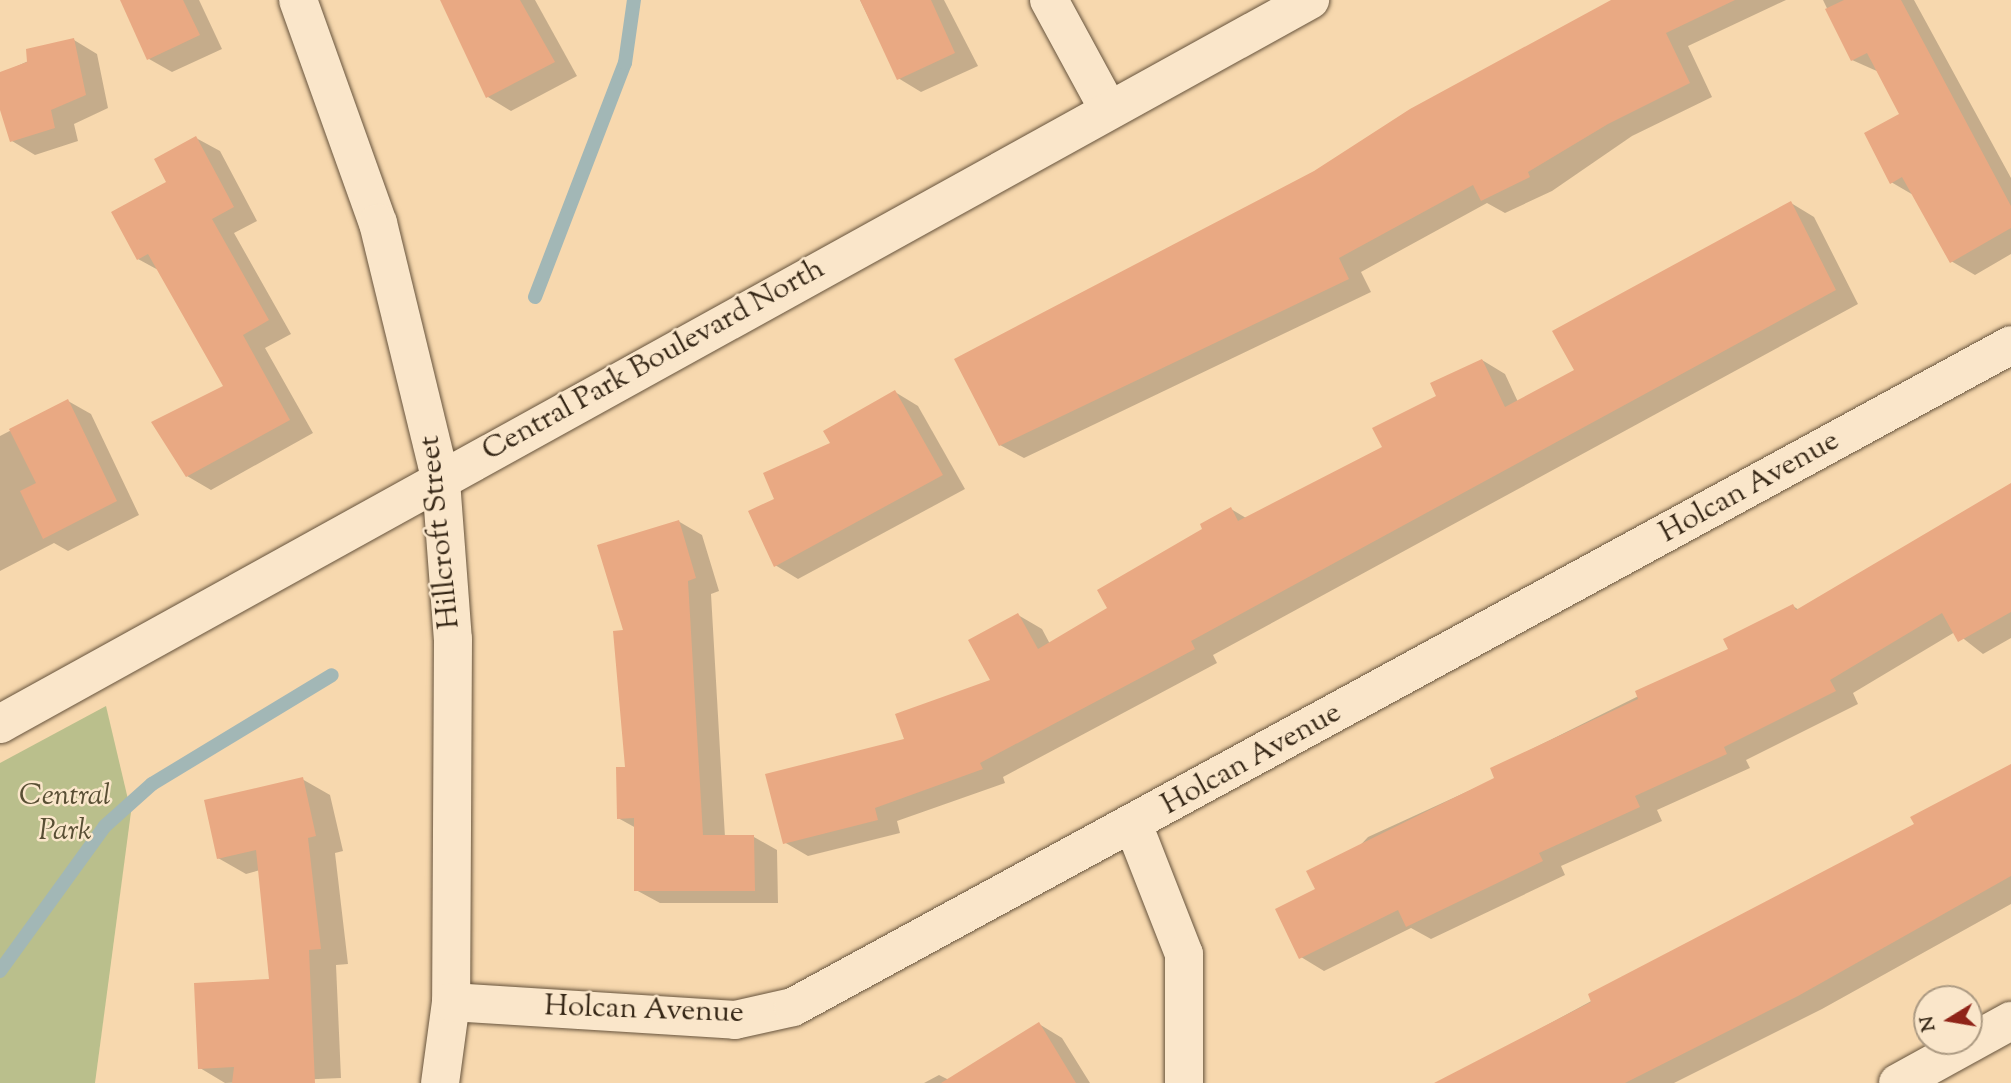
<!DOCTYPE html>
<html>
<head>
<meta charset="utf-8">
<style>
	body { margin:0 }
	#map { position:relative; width:2011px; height:1083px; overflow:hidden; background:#f7d8ae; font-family:"Sorts Mill Goudy",serif }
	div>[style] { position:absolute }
	.green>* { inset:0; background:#babf8c }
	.shadow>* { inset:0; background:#0003 }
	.stream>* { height:14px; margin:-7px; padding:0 7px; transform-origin:7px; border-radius:7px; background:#a2b7b6 }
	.building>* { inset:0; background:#e9a983 }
	.roads { filter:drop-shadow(0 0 2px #67543d) drop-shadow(0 0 2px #67543d) }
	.minor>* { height:38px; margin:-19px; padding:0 19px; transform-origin:19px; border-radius:19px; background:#fae6ca }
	span { translate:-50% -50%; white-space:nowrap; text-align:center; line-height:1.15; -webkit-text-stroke:5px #fae6ca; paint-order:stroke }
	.street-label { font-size:30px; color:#372817 }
	.park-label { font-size:30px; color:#584e34; font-style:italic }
	.north { position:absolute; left:1913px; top:985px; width:70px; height:70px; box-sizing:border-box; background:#fae6ca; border:2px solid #ac9a82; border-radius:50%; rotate:259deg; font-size:19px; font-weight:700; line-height:28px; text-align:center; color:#372817 }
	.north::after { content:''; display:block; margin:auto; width:24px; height:32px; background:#8f2418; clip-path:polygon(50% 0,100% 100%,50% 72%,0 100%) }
</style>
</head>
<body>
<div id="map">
	<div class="green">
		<i style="clip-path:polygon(106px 706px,131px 812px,95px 1083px,0 1083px,0 763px)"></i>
	</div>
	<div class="shadow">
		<i style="clip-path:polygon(121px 0,199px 0,222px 49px,172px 72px,149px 59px)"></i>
		<i style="clip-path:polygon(466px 0,535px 0,577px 76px,511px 111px,488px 97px,447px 10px)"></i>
		<i style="clip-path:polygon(860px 0,944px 0,978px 66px,921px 92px,898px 78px)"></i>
		<i style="clip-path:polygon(1622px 0,1786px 0,1688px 46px,1712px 97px,1632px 136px,1552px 191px,1505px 213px,1487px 203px,1361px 272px,1371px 292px,1024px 458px,1000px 445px,1315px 172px)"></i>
		<i style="clip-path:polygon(1823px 0,1914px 0,2011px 178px,2011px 254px,1975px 275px,1951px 261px,1915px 196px,1891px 182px,1901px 115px,1879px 72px,1852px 60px)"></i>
		<i style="clip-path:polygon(74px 40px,97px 54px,108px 108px,74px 124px,78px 141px,35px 155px,12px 141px,0 104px,0 74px)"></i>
		<i style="clip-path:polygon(196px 138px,220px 151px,257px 221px,234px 233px,291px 334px,265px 348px,313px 433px,211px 490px,187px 476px,225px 387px,160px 271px,138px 259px,168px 183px)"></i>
		<i style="clip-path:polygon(1791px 203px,1814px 217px,1858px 304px,1213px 655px,1217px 663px,1003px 777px,1005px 783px,897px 821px,900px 833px,808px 856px,784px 842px,906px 741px,992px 681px,1018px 615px,1042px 629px,1050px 644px,1110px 608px,1231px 509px,1246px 518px,1384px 448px,1482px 360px,1505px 374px,1518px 402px,1577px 371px)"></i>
		<i style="clip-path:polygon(895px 392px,918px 406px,965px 489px,798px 579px,775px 565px,777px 500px)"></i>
		<i style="clip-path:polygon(68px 401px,91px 414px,139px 515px,68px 551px,54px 543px,0 571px,0 436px)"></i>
		<i style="clip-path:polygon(2011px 487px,2011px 638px,1983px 654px,1955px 632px,1853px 693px,1858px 704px,1746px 760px,1750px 768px,1657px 810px,1662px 821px,1561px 866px,1565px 875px,1431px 939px,1411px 928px,1324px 971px,1301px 957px,1318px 890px,1368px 837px,1497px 778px,1492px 769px,1731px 650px,1793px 606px,1799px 610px)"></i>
		<i style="clip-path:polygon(678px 521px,702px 535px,719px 591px,711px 594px,725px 837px,754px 837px,777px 850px,778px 903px,660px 903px,636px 890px,636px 828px,618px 818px,627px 769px,626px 632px)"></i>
		<i style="clip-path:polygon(2011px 765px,2011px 904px,1822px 1009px,1674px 1083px,1440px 1083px,1916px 825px)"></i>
		<i style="clip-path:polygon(302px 779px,330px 795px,343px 851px,335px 853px,348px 964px,336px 965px,341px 1078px,225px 1083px,200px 1068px,271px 981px,260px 870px,246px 874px,218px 858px)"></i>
		<i style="clip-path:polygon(1039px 1024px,1062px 1038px,1090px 1083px,924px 1083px,939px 1075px,949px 1080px)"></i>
	</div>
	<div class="stream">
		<i style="left:535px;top:297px;width:251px;rotate:-69deg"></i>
		<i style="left:625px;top:63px;width:64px;rotate:-81.9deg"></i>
		<i style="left:0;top:971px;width:179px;rotate:-54.1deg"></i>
		<i style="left:105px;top:826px;width:63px;rotate:-41.8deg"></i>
		<i style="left:152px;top:784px;width:210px;rotate:-31.2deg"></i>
	</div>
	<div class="building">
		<i style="clip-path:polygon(120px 0,183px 0,200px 35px,147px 60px)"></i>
		<i style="clip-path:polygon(440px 0,520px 0,555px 62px,486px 98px)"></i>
		<i style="clip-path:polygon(860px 0,931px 0,955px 53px,897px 80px)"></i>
		<i style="clip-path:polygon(1611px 0,1735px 0,1666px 33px,1690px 83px,1608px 124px,1528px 172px,1530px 177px,1481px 201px,1473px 185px,1339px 258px,1349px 279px,999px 446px,954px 359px,1314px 171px,1410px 109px)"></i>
		<i style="clip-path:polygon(1844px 0,1901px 0,2011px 206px,2011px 228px,1950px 263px,1902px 177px,1890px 184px,1864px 133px,1899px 114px,1867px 53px,1851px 61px,1825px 9px)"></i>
		<i style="clip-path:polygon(74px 38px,86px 95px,51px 110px,55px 128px,10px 142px,0 110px,0 72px,27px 62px,26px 49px)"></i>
		<i style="clip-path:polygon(196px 136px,234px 207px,212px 219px,269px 320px,243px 335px,290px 420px,186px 477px,151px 422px,223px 386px,148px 254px,137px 260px,111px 212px,166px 182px,154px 159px)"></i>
		<i style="clip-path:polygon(1791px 201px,1836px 290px,1191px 641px,1195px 649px,980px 763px,983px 769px,875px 808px,878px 820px,783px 844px,765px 774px,904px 739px,895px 714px,990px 680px,968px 640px,1018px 613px,1038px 649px,1107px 608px,1097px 590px,1202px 529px,1200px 524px,1231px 507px,1238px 521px,1382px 447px,1372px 428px,1436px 396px,1430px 383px,1482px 359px,1505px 407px,1574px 370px,1552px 331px)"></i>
		<i style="clip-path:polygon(895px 390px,943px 475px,774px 567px,748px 511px,774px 499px,763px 473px,830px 443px,823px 431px)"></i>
		<i style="clip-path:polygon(68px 399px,117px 501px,43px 539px,20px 491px,36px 483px,9px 429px)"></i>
		<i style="clip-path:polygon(2011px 483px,2011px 612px,1958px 642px,1942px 613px,1830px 680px,1836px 691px,1724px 747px,1727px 754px,1635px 796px,1640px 807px,1539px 853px,1543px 861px,1406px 927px,1398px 910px,1299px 959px,1275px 909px,1315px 889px,1306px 871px,1494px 778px,1490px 768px,1638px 699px,1635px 691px,1728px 649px,1723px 639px,1793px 604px,1796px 610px)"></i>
		<i style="clip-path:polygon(679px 520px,696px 578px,688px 581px,703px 835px,754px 835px,755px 891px,634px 891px,634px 818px,617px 819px,616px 767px,625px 767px,613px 631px,623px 630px,597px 545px)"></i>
		<i style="clip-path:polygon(2011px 764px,2011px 876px,1798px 996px,1625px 1083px,1434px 1083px,1591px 1002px,1588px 994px,1914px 824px,1910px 817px)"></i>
		<i style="clip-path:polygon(303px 777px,316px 836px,308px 838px,321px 949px,309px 950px,315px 1083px,232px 1083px,234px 1067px,198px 1069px,194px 983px,269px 979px,256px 850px,217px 859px,204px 800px)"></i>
		<i style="clip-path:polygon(1039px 1022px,1076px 1083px,941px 1083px)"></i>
	</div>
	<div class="roads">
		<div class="minor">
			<i style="left:298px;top:0;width:237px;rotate:70.3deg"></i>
			<i style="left:378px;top:223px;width:266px;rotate:76.3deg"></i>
			<i style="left:441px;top:481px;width:158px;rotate:85.7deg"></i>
			<i style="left:453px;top:639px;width:363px;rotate:90.3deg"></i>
			<i style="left:451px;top:1002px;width:82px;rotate:97.7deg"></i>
			<i style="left:1049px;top:0;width:122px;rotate:61.5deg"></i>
			<i style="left:0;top:724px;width:1497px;rotate:-28.93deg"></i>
			<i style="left:1133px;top:824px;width:140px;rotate:68.6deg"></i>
			<i style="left:1184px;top:954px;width:129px;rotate:90deg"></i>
			<i style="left:451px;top:1002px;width:285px;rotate:3.6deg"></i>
			<i style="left:735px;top:1020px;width:59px;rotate:-12.6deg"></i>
			<i style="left:793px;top:1007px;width:1386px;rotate:-28.52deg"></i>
			<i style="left:1898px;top:1083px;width:129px;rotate:-28.8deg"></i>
		</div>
	</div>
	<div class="street-label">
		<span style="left:654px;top:361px;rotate:-29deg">Central Park Boulevard North</span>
		<span style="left:1750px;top:488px;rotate:-29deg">Holcan Avenue</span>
		<span style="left:441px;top:532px;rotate:-96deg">Hillcroft Street</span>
		<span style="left:1252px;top:760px;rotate:-29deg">Holcan Avenue</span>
		<span style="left:644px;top:1011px;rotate:2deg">Holcan Avenue</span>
	</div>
	<div class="park-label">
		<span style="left:65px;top:814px">Central<br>Park</span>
	</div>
	<div class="north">N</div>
</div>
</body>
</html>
